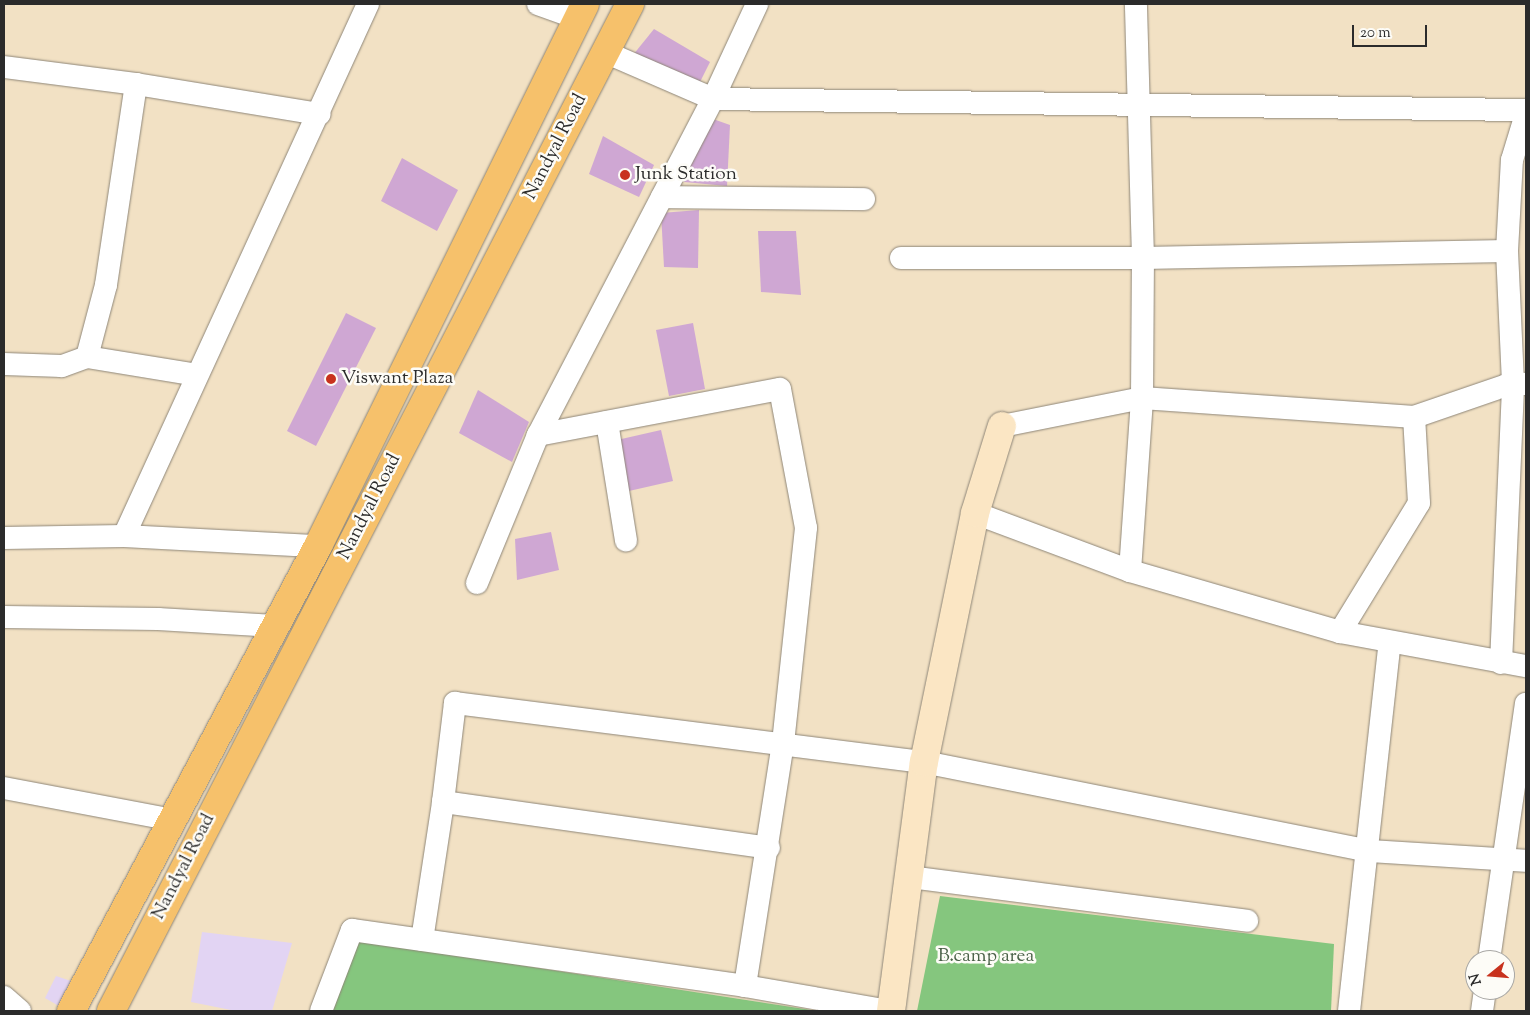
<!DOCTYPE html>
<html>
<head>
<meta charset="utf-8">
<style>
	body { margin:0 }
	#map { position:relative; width:1530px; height:1015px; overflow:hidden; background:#f2e1c4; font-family:"Sorts Mill Goudy",serif }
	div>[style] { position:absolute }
	.built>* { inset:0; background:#e2d4f3 }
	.green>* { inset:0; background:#85c67e }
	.building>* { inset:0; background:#cfa7d3 }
	.roads { filter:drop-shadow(0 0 1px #8e8678) drop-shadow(0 0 1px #8e8678) }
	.street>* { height:22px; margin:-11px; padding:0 11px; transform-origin:11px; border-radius:11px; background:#fff }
	.secondary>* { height:28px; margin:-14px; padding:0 14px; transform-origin:14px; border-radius:14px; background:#fbe6c4 }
	.primary>* { height:28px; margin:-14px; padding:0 14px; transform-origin:14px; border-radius:14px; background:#f6c16b }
	.dots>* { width:14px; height:14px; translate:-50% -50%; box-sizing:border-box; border:2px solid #fdfcf7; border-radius:50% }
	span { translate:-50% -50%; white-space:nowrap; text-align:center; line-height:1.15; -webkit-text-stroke:5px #fdfcf7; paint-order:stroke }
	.street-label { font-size:19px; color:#2b2b2b }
	.poi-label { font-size:19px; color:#2b2b2b }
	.left { translate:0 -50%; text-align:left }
	.park-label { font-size:19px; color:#4a6148 }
	.frame { position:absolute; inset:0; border:5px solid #2b2b2b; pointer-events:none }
	.north { position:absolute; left:1465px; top:950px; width:50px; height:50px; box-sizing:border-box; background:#fdfcf7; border:1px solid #a9a8a5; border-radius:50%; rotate:253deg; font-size:14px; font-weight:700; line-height:20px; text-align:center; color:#2b2b2b }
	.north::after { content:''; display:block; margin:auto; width:18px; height:22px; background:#c8321e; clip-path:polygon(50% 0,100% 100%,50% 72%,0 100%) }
	.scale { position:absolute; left:1352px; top:25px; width:75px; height:22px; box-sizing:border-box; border:2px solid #2b2b2b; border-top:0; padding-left:6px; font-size:15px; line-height:18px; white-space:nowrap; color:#2b2b2b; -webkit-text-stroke:4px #fdfcf7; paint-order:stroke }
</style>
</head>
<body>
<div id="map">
	<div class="built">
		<i style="clip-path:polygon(202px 932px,292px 943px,272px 1011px,236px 1011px,191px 1002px)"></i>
		<i style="clip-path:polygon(56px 976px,77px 983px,64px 1009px,45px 998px)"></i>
	</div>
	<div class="green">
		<i style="clip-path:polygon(940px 896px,1334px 944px,1331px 1011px,917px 1011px)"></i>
		<i style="clip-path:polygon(357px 940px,818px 1011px,330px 1011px)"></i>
	</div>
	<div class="building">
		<i style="clip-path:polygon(654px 29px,710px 62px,696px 90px,633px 55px)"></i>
		<i style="clip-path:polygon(713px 119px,730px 125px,727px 186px,684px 182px,691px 160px)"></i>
		<i style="clip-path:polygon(603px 136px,654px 165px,639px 197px,589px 174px)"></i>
		<i style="clip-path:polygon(402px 158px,458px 190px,437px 231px,381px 201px)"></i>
		<i style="clip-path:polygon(699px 210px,698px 268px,664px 267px,661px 213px)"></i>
		<i style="clip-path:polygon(758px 231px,796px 231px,801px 295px,761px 292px)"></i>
		<i style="clip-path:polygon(346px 313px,376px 328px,316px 446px,287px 431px)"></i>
		<i style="clip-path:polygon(693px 323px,705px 389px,669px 396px,656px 330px)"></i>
		<i style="clip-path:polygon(478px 390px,529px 422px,512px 462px,459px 433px)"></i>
		<i style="clip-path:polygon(661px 430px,673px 481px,629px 491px,617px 440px)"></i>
		<i style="clip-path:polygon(551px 532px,559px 570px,517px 580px,515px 539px)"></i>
	</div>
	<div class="roads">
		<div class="street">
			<i style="left:538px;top:4px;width:41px;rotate:19.7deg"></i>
			<i style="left:605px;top:52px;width:118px;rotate:23.5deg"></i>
			<i style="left:713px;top:99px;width:813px;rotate:0.78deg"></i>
			<i style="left:4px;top:67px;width:133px;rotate:7.3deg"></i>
			<i style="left:136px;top:84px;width:203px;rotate:98.5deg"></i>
			<i style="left:106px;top:285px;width:74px;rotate:104.8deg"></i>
			<i style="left:87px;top:357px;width:27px;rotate:160deg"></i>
			<i style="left:62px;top:366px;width:58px;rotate:-178deg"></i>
			<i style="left:136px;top:84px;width:186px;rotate:9.3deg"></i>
			<i style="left:662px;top:197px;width:202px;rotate:0.6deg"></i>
			<i style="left:901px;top:258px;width:242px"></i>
			<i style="left:1143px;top:258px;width:364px;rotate:-1.1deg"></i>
			<i style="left:87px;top:357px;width:111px;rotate:9.3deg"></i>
			<i style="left:607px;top:422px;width:120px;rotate:80.9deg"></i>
			<i style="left:1002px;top:426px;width:143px;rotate:-11.3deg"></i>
			<i style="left:1142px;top:398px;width:273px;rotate:4deg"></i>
			<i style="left:1414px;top:417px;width:105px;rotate:-19deg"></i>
			<i style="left:1513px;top:383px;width:12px;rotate:5deg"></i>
			<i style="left:538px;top:435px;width:246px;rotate:-10.8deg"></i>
			<i style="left:780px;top:389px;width:141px;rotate:79.4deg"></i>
			<i style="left:806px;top:528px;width:216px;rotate:96.1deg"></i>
			<i style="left:783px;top:743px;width:246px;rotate:98.9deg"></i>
			<i style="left:975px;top:513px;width:165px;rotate:20.5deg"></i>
			<i style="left:1130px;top:571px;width:219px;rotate:16.2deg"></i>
			<i style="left:1340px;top:632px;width:189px;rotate:10.4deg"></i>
			<i style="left:124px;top:536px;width:585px;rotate:-65.36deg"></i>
			<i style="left:4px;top:538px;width:120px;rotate:-1deg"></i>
			<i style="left:124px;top:536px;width:194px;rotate:3deg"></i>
			<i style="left:1130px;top:571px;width:173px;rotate:-86deg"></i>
			<i style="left:1142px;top:398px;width:140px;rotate:-89.6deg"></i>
			<i style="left:1143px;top:258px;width:254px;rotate:-91.6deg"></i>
			<i style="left:477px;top:583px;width:160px;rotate:-67.6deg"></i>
			<i style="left:538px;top:435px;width:379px;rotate:-62.5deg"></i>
			<i style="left:713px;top:99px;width:105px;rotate:-65.1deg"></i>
			<i style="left:4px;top:617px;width:154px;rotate:0.7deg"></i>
			<i style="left:158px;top:619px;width:117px;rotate:3.4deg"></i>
			<i style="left:1340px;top:632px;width:151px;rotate:-58.5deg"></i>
			<i style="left:1419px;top:503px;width:86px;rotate:-93.3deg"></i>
			<i style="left:1501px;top:663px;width:280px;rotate:-87.5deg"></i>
			<i style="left:1513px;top:383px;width:132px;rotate:-92.6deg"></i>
			<i style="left:1507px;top:251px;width:91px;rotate:-86.9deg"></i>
			<i style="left:1512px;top:160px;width:48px;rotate:-73.1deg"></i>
			<i style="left:4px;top:788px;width:172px;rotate:10.7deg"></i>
			<i style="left:443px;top:802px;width:100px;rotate:-83.1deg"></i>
			<i style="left:455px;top:703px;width:473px;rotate:7.2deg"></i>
			<i style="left:924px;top:762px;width:454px;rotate:11.3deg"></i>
			<i style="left:1369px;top:851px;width:157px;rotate:3.6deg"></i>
			<i style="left:910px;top:877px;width:340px;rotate:7.4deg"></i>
			<i style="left:422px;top:940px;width:140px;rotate:-81.3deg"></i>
			<i style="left:443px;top:802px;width:329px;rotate:8deg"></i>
			<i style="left:1489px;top:960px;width:259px;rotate:-81.8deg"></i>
			<i style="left:4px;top:997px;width:21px;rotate:41deg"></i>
			<i style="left:321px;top:1011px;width:87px;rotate:-69.1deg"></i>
			<i style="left:352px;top:930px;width:397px;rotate:8.1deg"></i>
			<i style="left:745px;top:986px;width:145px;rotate:9.9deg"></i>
			<i style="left:1349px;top:1011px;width:371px;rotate:-83.7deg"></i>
			<i style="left:1482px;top:1011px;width:21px;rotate:-82deg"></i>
		</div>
		<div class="secondary">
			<i style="left:891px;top:1011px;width:251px;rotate:-82.5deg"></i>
			<i style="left:924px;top:762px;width:254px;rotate:-78.4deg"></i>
			<i style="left:975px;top:513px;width:91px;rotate:-72.8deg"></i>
		</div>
		<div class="primary">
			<i style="left:71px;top:1011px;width:527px;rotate:-62.02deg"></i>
			<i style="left:318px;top:546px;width:604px;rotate:-63.77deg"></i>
			<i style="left:111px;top:1011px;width:1133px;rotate:-62.73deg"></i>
		</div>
	</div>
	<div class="dots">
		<i style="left:625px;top:175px;background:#c8321e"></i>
		<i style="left:331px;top:379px;background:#c8321e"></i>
	</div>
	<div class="street-label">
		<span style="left:556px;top:147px;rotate:-63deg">Nandyal Road</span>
		<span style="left:370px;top:507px;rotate:-63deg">Nandyal Road</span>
		<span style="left:184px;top:867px;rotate:-63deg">Nandyal Road</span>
	</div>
	<div class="poi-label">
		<span class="left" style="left:635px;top:175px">Junk Station</span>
		<span class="left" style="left:341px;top:379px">Viswant Plaza</span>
	</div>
	<div class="park-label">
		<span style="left:986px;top:957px">B.camp area</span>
	</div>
	<div class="frame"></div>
	<div class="north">N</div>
	<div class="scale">20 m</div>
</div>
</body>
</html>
